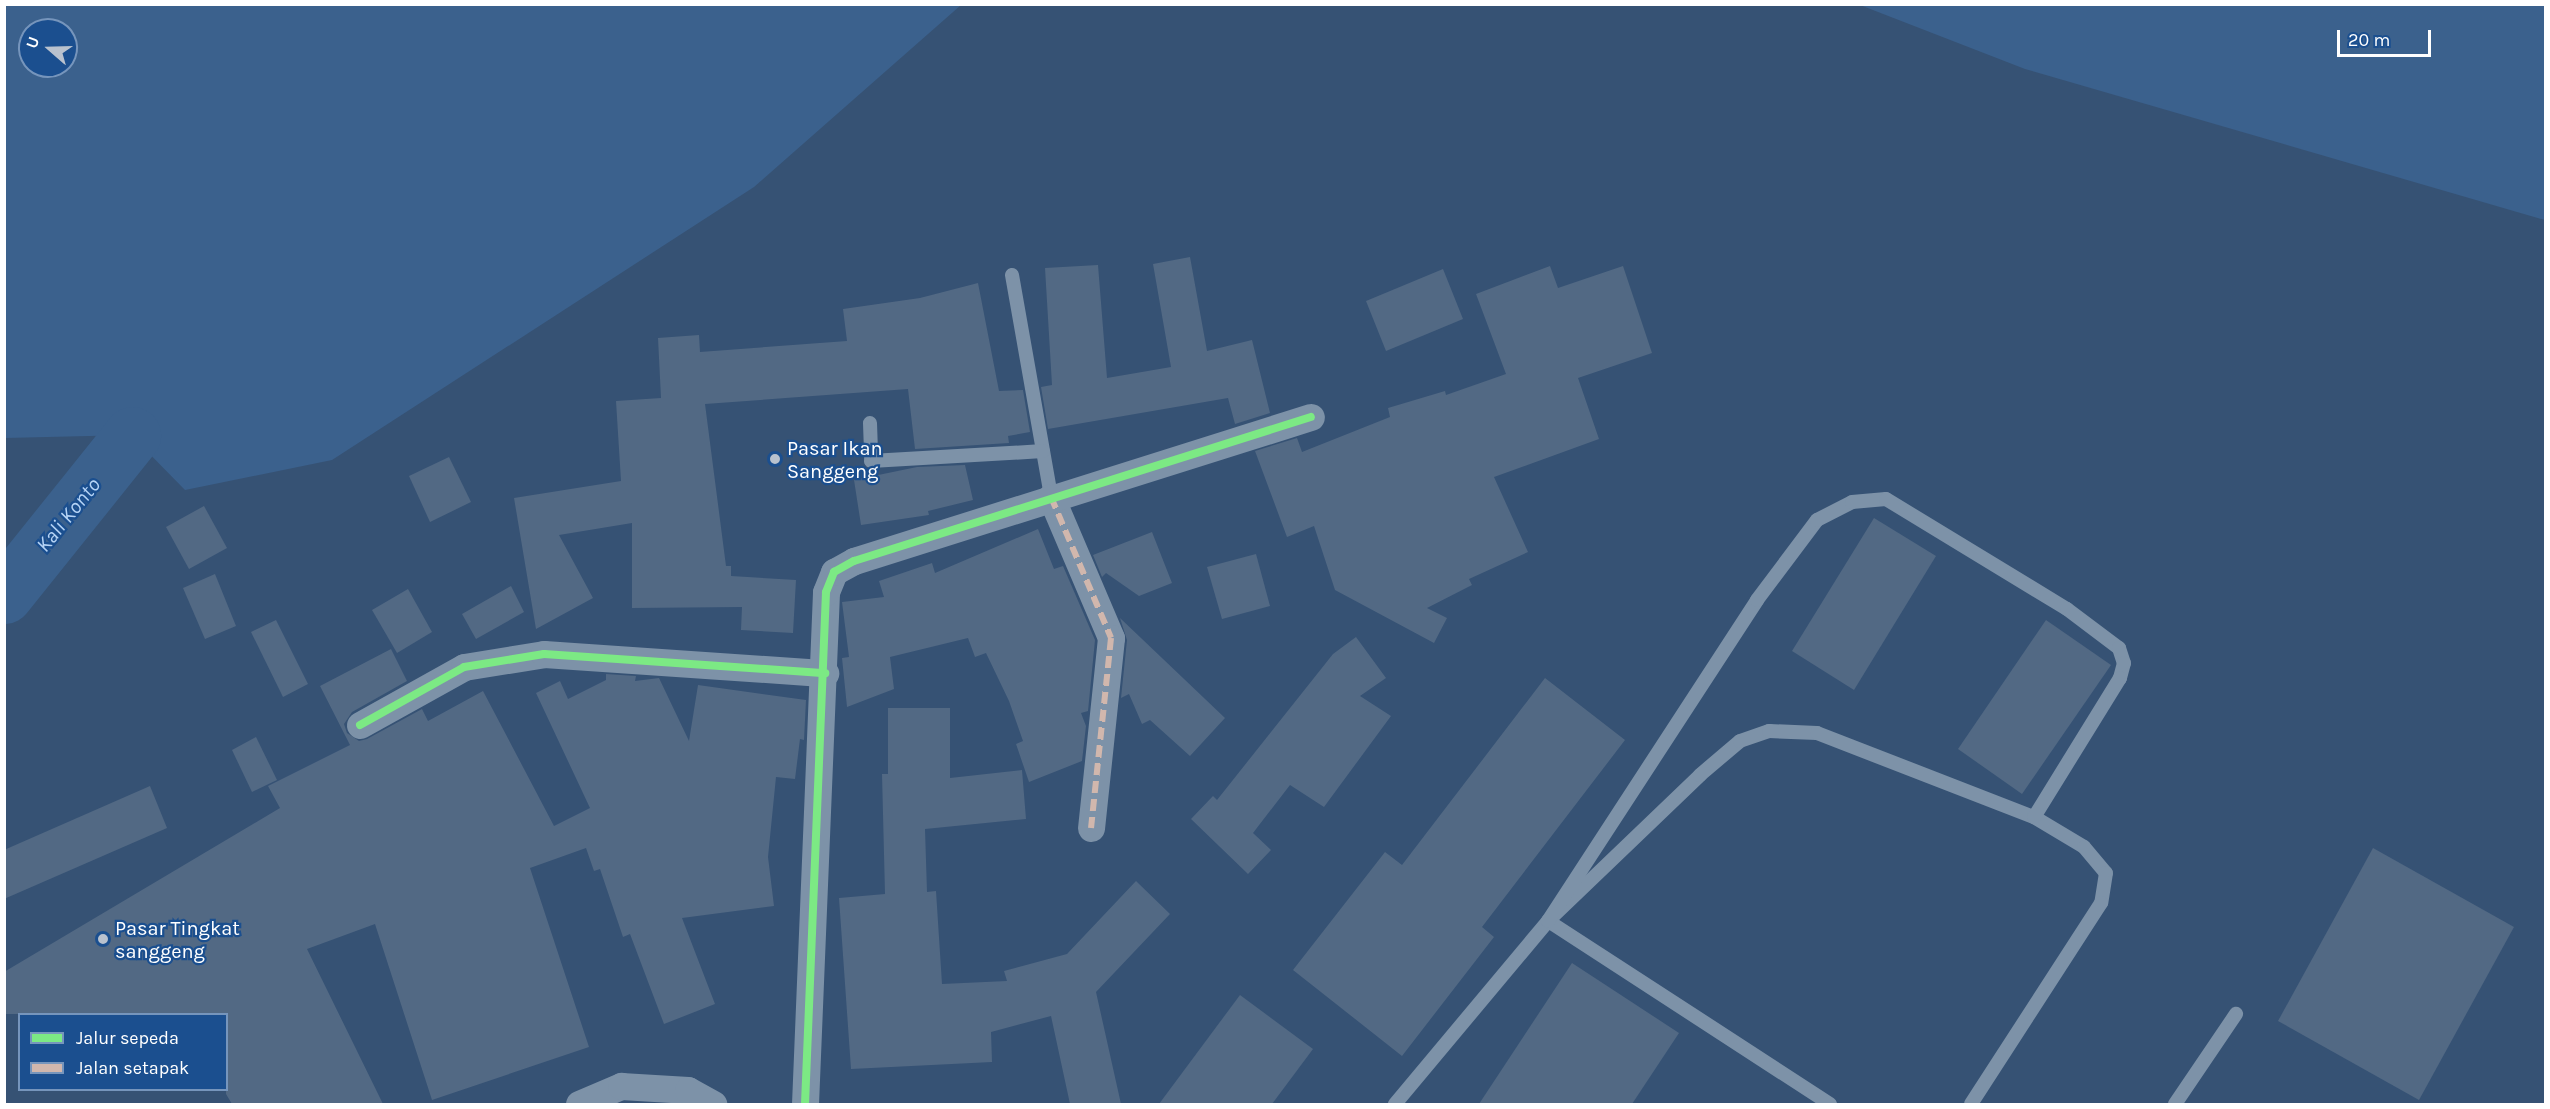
<!DOCTYPE html>
<html>
<head>
<meta charset="utf-8">
<style>
	body { margin:0 }
	#map { position:relative; width:2550px; height:1109px; overflow:hidden; background:#365274; font-family:Karla,sans-serif }
	div>[style] { position:absolute }
	.water>* { inset:0; background:#3b618d }
	.river>* { height:57px; margin:-28.5px; padding:0 28.5px; transform-origin:28.5px; border-radius:28.5px; background:#3b618d }
	.building>* { inset:0; background:#526984 }
	.service>* { height:14px; margin:-7px; padding:0 7px; transform-origin:7px; border-radius:7px; background:#7d92a8 }
	.minor>* { height:27px; margin:-13.5px; padding:0 13.5px; transform-origin:13.5px; border-radius:13.5px; background:#7d92a8 }
	.quiet>* { height:6px; margin-top:-3px; transform-origin:0; background:repeating-linear-gradient(90deg,#d1b7ad 0 12px,transparent 0 18px) }
	.cycleway>* { height:8px; margin:-4px; padding:0 4px; transform-origin:4px; border-radius:4px; background:#7ce984 }
	.dots>* { width:16px; height:16px; translate:-50% -50%; box-sizing:border-box; border:3px solid #1b4f8f; border-radius:50% }
	span { translate:-50% -50%; white-space:nowrap; text-align:center; line-height:1.15; -webkit-text-stroke:4.5px #1b4f8f; paint-order:stroke }
	.poi-label { font-size:20px; color:#fff }
	.left { translate:0 -50%; text-align:left }
	.water-label { font-size:21px; color:#b5d3f5; font-style:italic }
	.frame { position:absolute; inset:0; border:6px solid #fff; pointer-events:none }
	.legend { position:absolute; left:18px; top:1013px; width:210px; height:78px; box-sizing:border-box; background:#1b4f8f; border:2px solid #7695bc; margin:0; padding:8px 10px; list-style:none; font-size:18px; color:#fff }
	.legend li { display:flex; align-items:center; gap:12px; height:30px }
	.legend b { width:30px; border:2px solid #7695bc }
	.north { position:absolute; left:18px; top:18px; width:60px; height:60px; box-sizing:border-box; background:#1b4f8f; border:2px solid #7695bc; border-radius:50%; rotate:290deg; font-size:16px; font-weight:700; line-height:24px; text-align:center; color:#fff }
	.north::after { content:''; display:block; margin:auto; width:21px; height:27px; background:#b9c2ce; clip-path:polygon(50% 0,100% 100%,50% 72%,0 100%) }
	.scale { position:absolute; left:2337px; top:30px; width:94px; height:27px; box-sizing:border-box; border:3px solid #fff; border-top:0; padding-left:8px; font-size:18px; line-height:21px; white-space:nowrap; color:#fff; -webkit-text-stroke:4px #1b4f8f; paint-order:stroke }
</style>
</head>
<body>
<div id="map">
	<div class="water">
		<i style="clip-path:polygon(evenodd,4px 5px,5px 4px,961px 5px,754px 187px,332px 460px,185px 490px,131px 435px,5px 438px,4px 5px,30px 30px,66px 30px,66px 66px,30px 66px,30px 30px)"></i>
		<i style="clip-path:polygon(1860px 5px,2545px 5px,2545px 220px,2025px 69px)"></i>
	</div>
	<div class="river">
		<i style="left:4px;top:595px;width:205px;rotate:-51.3deg"></i>
	</div>
	<div class="building">
		<i style="clip-path:polygon(1190px 257px,1207px 351px,1252px 340px,1270px 413px,1235px 424px,1228px 398px,1048px 429px,1041px 387px,1052px 385px,1045px 268px,1098px 265px,1107px 378px,1171px 367px,1153px 264px)"></i>
		<i style="clip-path:polygon(1550px 266px,1558px 288px,1623px 266px,1652px 353px,1578px 378px,1599px 439px,1494px 477px,1528px 552px,1469px 579px,1472px 585px,1427px 608px,1447px 618px,1434px 643px,1335px 590px,1314px 526px,1287px 537px,1255px 451px,1297px 438px,1302px 452px,1390px 417px,1388px 408px,1445px 391px,1446px 395px,1506px 374px,1476px 294px)"></i>
		<i style="clip-path:polygon(1443px 269px,1463px 319px,1386px 351px,1366px 301px)"></i>
		<i style="clip-path:polygon(978px 283px,999px 391px,1023px 390px,1030px 432px,1008px 436px,1009px 443px,915px 449px,908px 389px,705px 404px,726px 566px,731px 566px,731px 576px,796px 580px,793px 633px,741px 630px,742px 607px,632px 608px,632px 523px,559px 535px,593px 598px,536px 629px,514px 498px,621px 481px,616px 401px,661px 398px,658px 338px,699px 335px,700px 352px,847px 341px,843px 309px,920px 298px)"></i>
		<i style="clip-path:polygon(449px 457px,471px 502px,430px 522px,409px 476px)"></i>
		<i style="clip-path:polygon(965px 465px,973px 500px,928px 511px,929px 515px,861px 525px,854px 480px,917px 467px)"></i>
		<i style="clip-path:polygon(204px 506px,227px 548px,189px 569px,166px 527px)"></i>
		<i style="clip-path:polygon(1874px 518px,1936px 556px,1854px 690px,1792px 651px)"></i>
		<i style="clip-path:polygon(1038px 529px,1054px 569px,1063px 566px,1095px 640px,1088px 711px,1081px 713px,1086px 726px,1082px 761px,1029px 782px,1016px 744px,1023px 741px,1009px 701px,986px 653px,975px 657px,968px 638px,890px 657px,894px 689px,847px 707px,842px 658px,849px 657px,842px 602px,884px 597px,879px 581px,932px 563px,935px 573px)"></i>
		<i style="clip-path:polygon(1152px 532px,1172px 583px,1139px 596px,1106px 573px,1102px 577px,1093px 555px)"></i>
		<i style="clip-path:polygon(1256px 554px,1270px 606px,1222px 619px,1207px 567px)"></i>
		<i style="clip-path:polygon(215px 574px,236px 626px,205px 639px,183px 588px)"></i>
		<i style="clip-path:polygon(511px 586px,524px 612px,476px 639px,462px 614px)"></i>
		<i style="clip-path:polygon(408px 589px,432px 632px,397px 653px,372px 610px)"></i>
		<i style="clip-path:polygon(1120px 618px,1225px 718px,1190px 756px,1150px 720px,1142px 724px,1129px 694px,1121px 698px,1127px 640px)"></i>
		<i style="clip-path:polygon(276px 620px,308px 684px,283px 697px,251px 632px)"></i>
		<i style="clip-path:polygon(2046px 620px,2111px 665px,2022px 794px,1958px 749px)"></i>
		<i style="clip-path:polygon(1356px 637px,1386px 678px,1360px 696px,1391px 716px,1324px 807px,1290px 785px,1253px 833px,1271px 850px,1248px 874px,1191px 819px,1213px 796px,1217px 800px,1333px 654px)"></i>
		<i style="clip-path:polygon(391px 649px,407px 681px,352px 712px,344px 724px,347px 733px,359px 741px,367px 739px,422px 709px,428px 721px,483px 691px,554px 826px,590px 808px,536px 693px,560px 681px,568px 699px,606px 680px,606px 674px,636px 676px,635px 681px,659px 678px,689px 741px,698px 685px,806px 700px,804px 740px,800px 739px,795px 779px,776px 777px,768px 857px,774px 906px,682px 918px,715px 1004px,664px 1024px,630px 934px,623px 937px,600px 869px,594px 871px,586px 848px,530px 868px,589px 1047px,432px 1100px,375px 924px,307px 949px,383px 1104px,232px 1104px,226px 1094px,226px 1014px,4px 1014px,4px 972px,280px 808px,268px 786px,350px 745px,320px 686px)"></i>
		<i style="clip-path:polygon(1545px 678px,1625px 740px,1482px 927px,1494px 937px,1402px 1056px,1293px 970px,1385px 852px,1402px 865px)"></i>
		<i style="clip-path:polygon(888px 708px,950px 708px,950px 778px,1022px 770px,1026px 819px,925px 829px,927px 892px,936px 891px,942px 984px,1007px 981px,1004px 971px,1067px 954px,1136px 881px,1170px 914px,1096px 992px,1121px 1104px,1070px 1104px,1051px 1016px,991px 1032px,992px 1062px,851px 1069px,839px 898px,885px 894px,882px 774px,888px 774px)"></i>
		<i style="clip-path:polygon(256px 737px,277px 780px,252px 792px,232px 750px)"></i>
		<i style="clip-path:polygon(150px 786px,167px 828px,4px 899px,4px 850px)"></i>
		<i style="clip-path:polygon(2373px 848px,2514px 927px,2419px 1100px,2278px 1021px)"></i>
		<i style="clip-path:polygon(1572px 963px,1679px 1033px,1632px 1104px,1479px 1104px)"></i>
		<i style="clip-path:polygon(1240px 995px,1313px 1049px,1272px 1104px,1159px 1104px)"></i>
	</div>
	<div class="service">
		<i style="left:1012px;top:275px;width:225px;rotate:80deg"></i>
		<i style="left:870px;top:423px;width:38px;rotate:88deg"></i>
		<i style="left:871px;top:461px;width:172px;rotate:-3.3deg"></i>
		<i style="left:1395px;top:1104px;width:239px;rotate:-50.1deg"></i>
		<i style="left:1548px;top:921px;width:211px;rotate:-43.8deg"></i>
		<i style="left:1700px;top:775px;width:52px;rotate:-40.4deg"></i>
		<i style="left:1740px;top:741px;width:31px;rotate:-19deg"></i>
		<i style="left:1769px;top:731px;width:48px;rotate:2.4deg"></i>
		<i style="left:1817px;top:733px;width:233px;rotate:21.2deg"></i>
		<i style="left:2034px;top:817px;width:58px;rotate:31deg"></i>
		<i style="left:2084px;top:847px;width:34px;rotate:50deg"></i>
		<i style="left:2106px;top:873px;width:30px;rotate:99deg"></i>
		<i style="left:2101px;top:903px;width:239px;rotate:122.9deg"></i>
		<i style="left:1830px;top:1104px;width:336px;rotate:-147deg"></i>
		<i style="left:1548px;top:921px;width:383px;rotate:-56.9deg"></i>
		<i style="left:1757px;top:600px;width:100px;rotate:-53.1deg"></i>
		<i style="left:1817px;top:520px;width:39px;rotate:-27deg"></i>
		<i style="left:1852px;top:502px;width:34px;rotate:-5deg"></i>
		<i style="left:1886px;top:499px;width:212px;rotate:31.3deg"></i>
		<i style="left:2067px;top:609px;width:65px;rotate:36.9deg"></i>
		<i style="left:2119px;top:648px;width:16px;rotate:72deg"></i>
		<i style="left:2124px;top:663px;width:16px;rotate:105deg"></i>
		<i style="left:2120px;top:678px;width:163px;rotate:121.7deg"></i>
		<i style="left:2175px;top:1104px;width:109px;rotate:-55.9deg"></i>
	</div>
	<div class="minor">
		<i style="left:1051px;top:497px;width:153px;rotate:66.9deg"></i>
		<i style="left:1111px;top:638px;width:191px;rotate:96deg"></i>
		<i style="left:360px;top:725px;width:119px;rotate:-29.1deg"></i>
		<i style="left:464px;top:667px;width:81px;rotate:-9.2deg"></i>
		<i style="left:544px;top:654px;width:282px;rotate:3.9deg"></i>
		<i style="left:579px;top:1104px;width:46px;rotate:-23.2deg"></i>
		<i style="left:621px;top:1086px;width:67px;rotate:3.4deg"></i>
		<i style="left:688px;top:1090px;width:29px;rotate:29deg"></i>
		<i style="left:805px;top:1104px;width:512px;rotate:-87.65deg"></i>
		<i style="left:826px;top:592px;width:22px;rotate:-68deg"></i>
		<i style="left:834px;top:572px;width:23px;rotate:-29deg"></i>
		<i style="left:854px;top:561px;width:479px;rotate:-17.5deg"></i>
	</div>
	<div class="quiet">
		<i style="left:1051px;top:497px;width:153px;rotate:66.9deg"></i>
		<i style="left:1111px;top:638px;width:191px;rotate:96deg"></i>
	</div>
	<div class="cycleway">
		<i style="left:360px;top:725px;width:119px;rotate:-29.1deg"></i>
		<i style="left:464px;top:667px;width:81px;rotate:-9.2deg"></i>
		<i style="left:544px;top:654px;width:282px;rotate:3.9deg"></i>
		<i style="left:805px;top:1104px;width:512px;rotate:-87.65deg"></i>
		<i style="left:826px;top:592px;width:22px;rotate:-68deg"></i>
		<i style="left:834px;top:572px;width:23px;rotate:-29deg"></i>
		<i style="left:854px;top:561px;width:479px;rotate:-17.5deg"></i>
	</div>
	<div class="dots">
		<i style="left:775px;top:459px;background:#b9c2ce"></i>
		<i style="left:103px;top:939px;background:#b9c2ce"></i>
	</div>
	<div class="poi-label">
		<span class="left" style="left:787px;top:460px">Pasar Ikan<br>Sanggeng</span>
		<span class="left" style="left:115px;top:940px">Pasar Tingkat<br>sanggeng</span>
	</div>
	<div class="water-label">
		<span style="left:68px;top:515px;rotate:-51deg">Kali Konto</span>
	</div>
	<div class="frame"></div>
	<ul class="legend">
	<li><b style="height:8px;background:#7ce984"></b>Jalur sepeda</li>
	<li><b style="height:8px;background:#d1b7ad"></b>Jalan setapak</li>
	</ul>
	<div class="north">U</div>
	<div class="scale">20 m</div>
</div>
</body>
</html>
